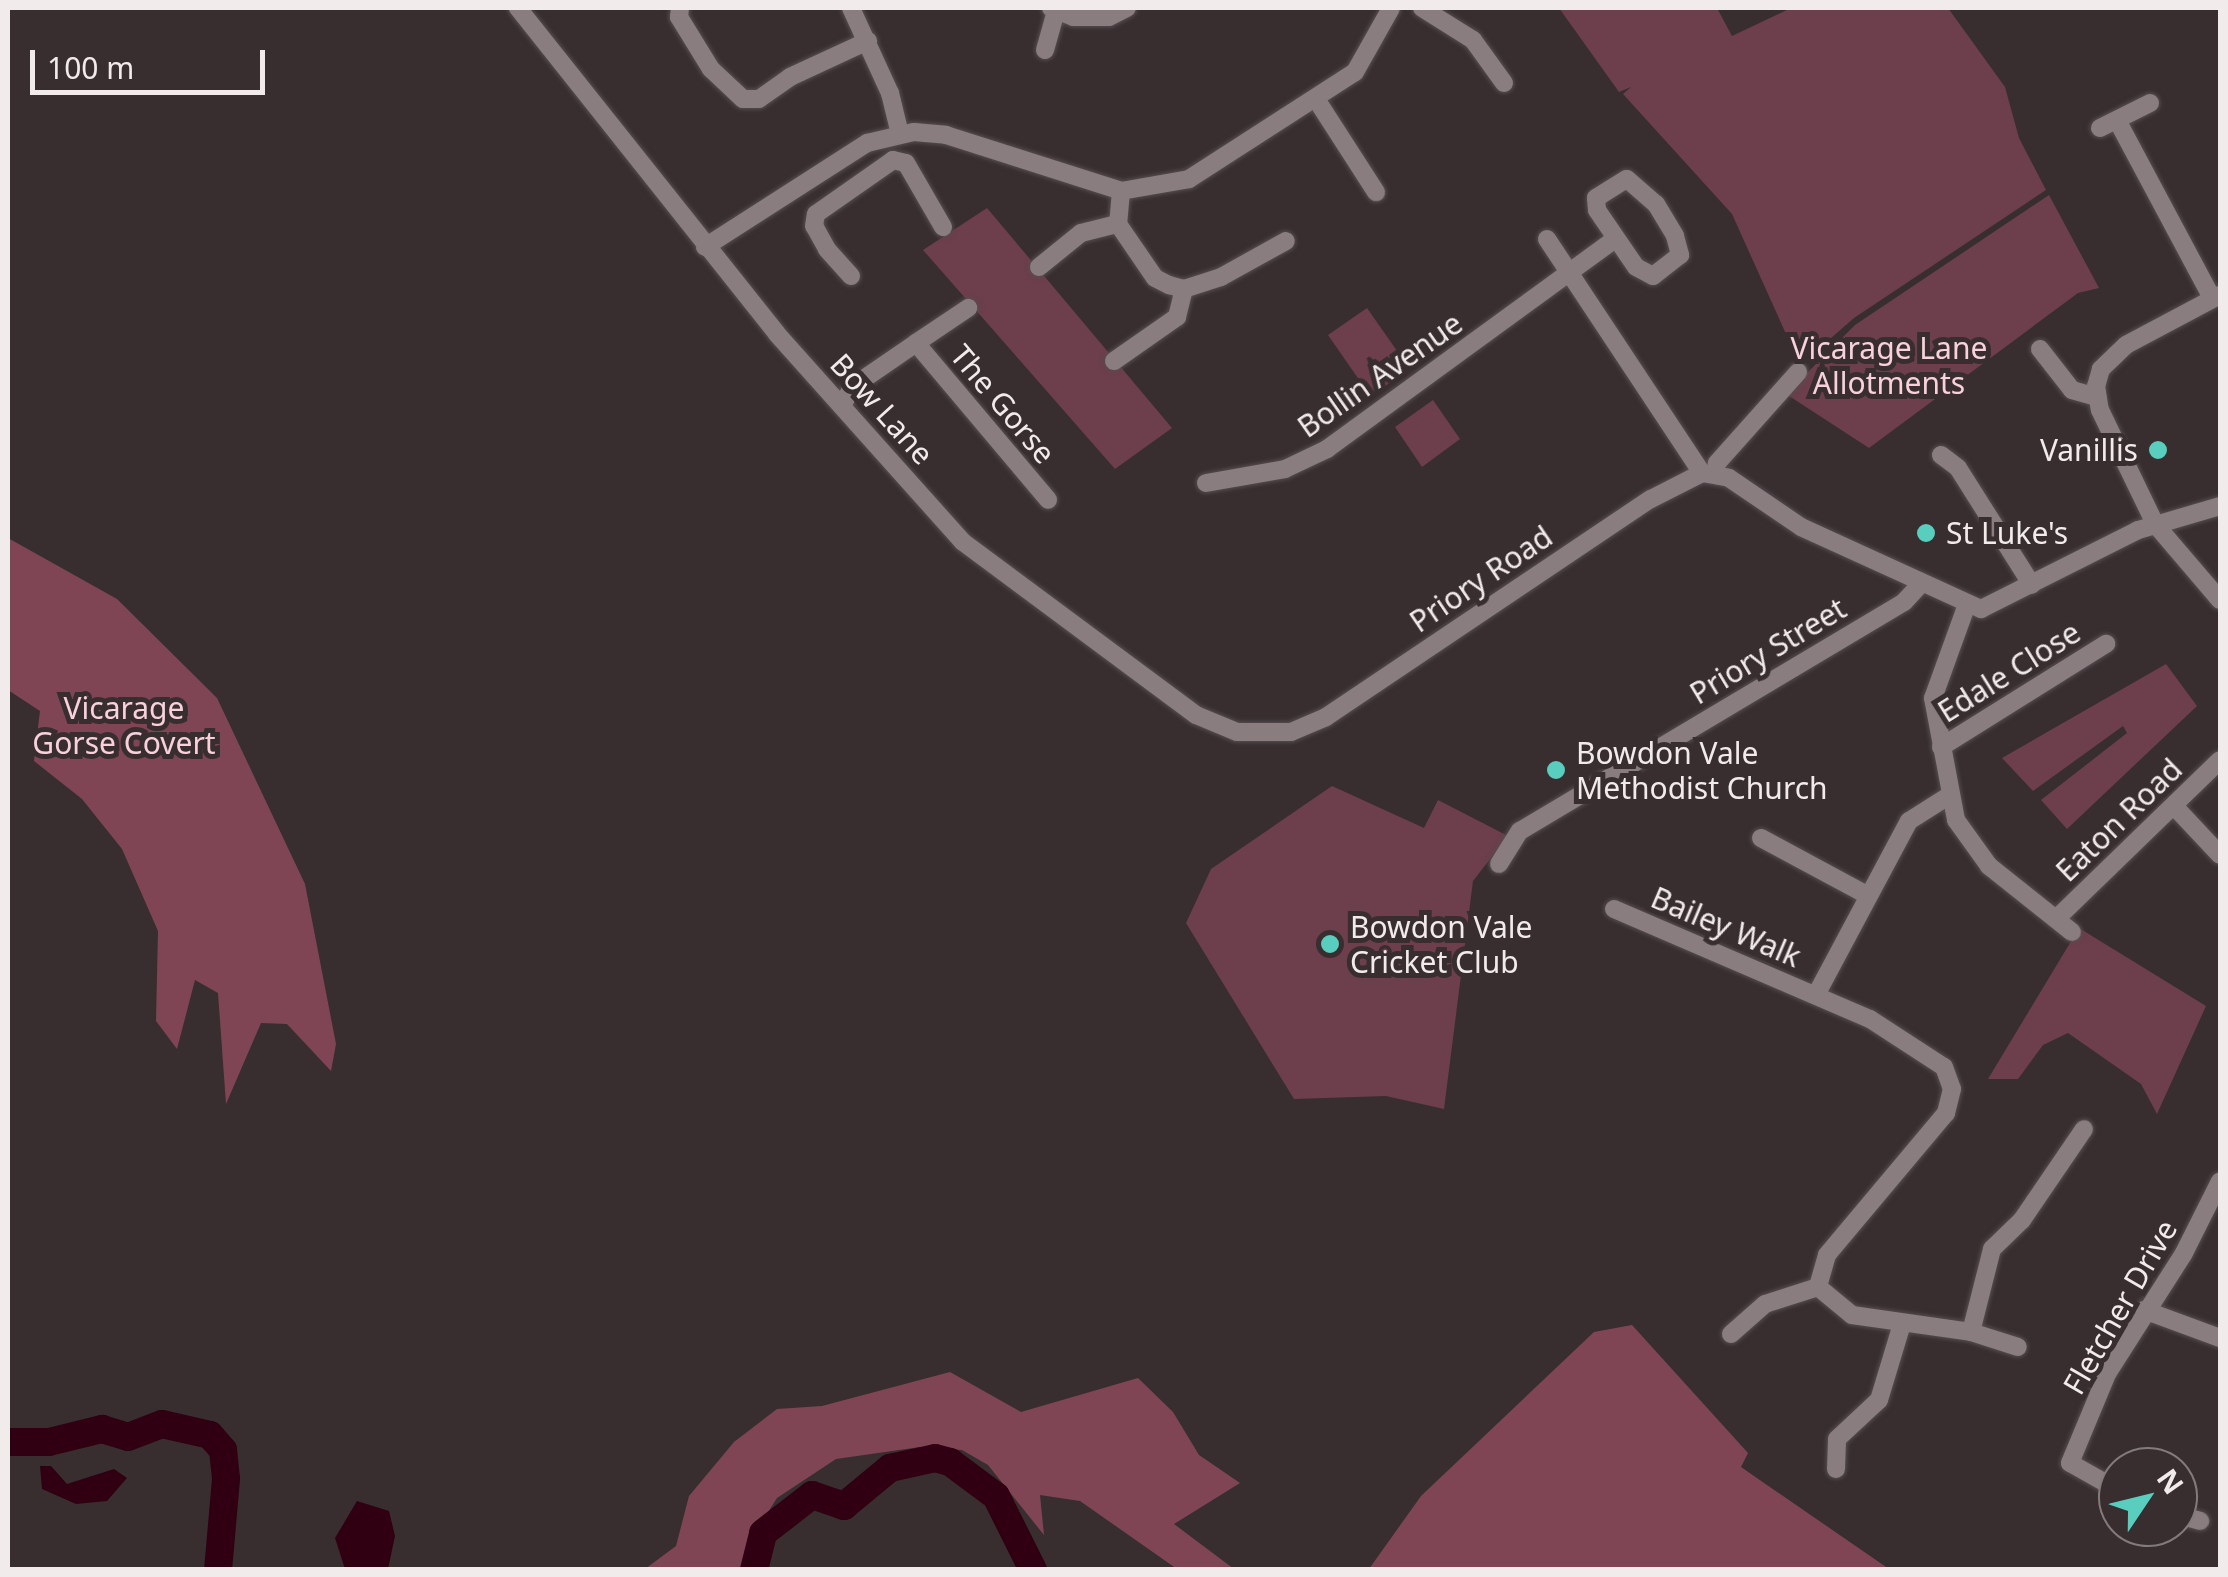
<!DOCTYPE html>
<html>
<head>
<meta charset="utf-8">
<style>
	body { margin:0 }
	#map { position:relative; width:2228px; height:1577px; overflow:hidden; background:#382e30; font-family:"Noto Sans",sans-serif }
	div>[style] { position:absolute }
	.green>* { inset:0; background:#6d3e4b }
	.forest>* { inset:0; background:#7f4555 }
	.water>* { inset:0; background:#300012 }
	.river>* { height:28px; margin:-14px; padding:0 14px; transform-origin:14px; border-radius:14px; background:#300012 }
	.roads { filter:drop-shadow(0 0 2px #564d4f) drop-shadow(0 0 2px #564d4f) }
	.minor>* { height:18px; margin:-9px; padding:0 9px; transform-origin:9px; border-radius:9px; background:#8a7d80 }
	.dots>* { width:28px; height:28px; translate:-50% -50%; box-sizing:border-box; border:5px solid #382e30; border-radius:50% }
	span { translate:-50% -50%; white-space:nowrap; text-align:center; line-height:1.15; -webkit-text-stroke:10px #382e30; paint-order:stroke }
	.park-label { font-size:30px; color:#f8d1da }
	.street-label { font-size:30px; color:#f2ebec }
	.poi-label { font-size:30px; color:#f2ebec }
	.right { translate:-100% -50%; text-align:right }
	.left { translate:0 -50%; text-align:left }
	.frame { position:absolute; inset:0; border:10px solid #f2ebec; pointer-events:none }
	.north { position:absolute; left:2098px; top:1447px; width:100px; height:100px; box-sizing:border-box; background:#382e30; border:2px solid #827a7b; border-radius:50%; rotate:55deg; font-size:28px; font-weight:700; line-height:40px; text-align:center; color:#f2ebec }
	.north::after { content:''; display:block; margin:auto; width:35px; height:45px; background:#59cebe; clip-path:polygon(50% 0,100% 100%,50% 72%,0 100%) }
	.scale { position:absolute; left:30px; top:50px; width:235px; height:45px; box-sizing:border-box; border:5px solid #f2ebec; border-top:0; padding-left:12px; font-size:30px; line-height:35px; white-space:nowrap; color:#f2ebec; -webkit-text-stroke:8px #382e30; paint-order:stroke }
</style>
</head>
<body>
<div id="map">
	<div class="green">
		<i style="clip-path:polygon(1559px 8px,1717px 8px,1732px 36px,1791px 8px,1948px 8px,2005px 87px,2019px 138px,2046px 190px,1854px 318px,1800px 365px,1732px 214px,1623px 94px,1631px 87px,1619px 92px)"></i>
		<i style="clip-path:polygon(2049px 195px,2099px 288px,2078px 293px,1869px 448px,1786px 394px,1855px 325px)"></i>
		<i style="clip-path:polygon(987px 208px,1172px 428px,1115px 469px,923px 250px)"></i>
		<i style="clip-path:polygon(1367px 308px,1409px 368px,1371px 397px,1328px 335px)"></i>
		<i style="clip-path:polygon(1433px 400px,1460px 439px,1422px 467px,1395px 427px)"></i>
		<i style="clip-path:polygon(2166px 664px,2197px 706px,2067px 829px,2041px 800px,2127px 733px,2123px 726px,2033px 791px,2002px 758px)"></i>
		<i style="clip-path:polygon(1332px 786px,1424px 828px,1438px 800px,1508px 836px,1473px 881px,1444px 1109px,1386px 1096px,1294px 1099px,1186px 923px,1211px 869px)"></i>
		<i style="clip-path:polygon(2079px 928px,2206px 1006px,2157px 1114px,2141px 1084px,2068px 1033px,2043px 1045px,2018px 1079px,1988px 1079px)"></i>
	</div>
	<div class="forest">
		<i style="clip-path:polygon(8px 538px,117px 599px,217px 698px,305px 884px,336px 1044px,331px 1071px,287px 1024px,261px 1023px,226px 1104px,218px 993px,195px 980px,177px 1049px,156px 1021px,158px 931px,122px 849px,82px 799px,34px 761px,40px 711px,8px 690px)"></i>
		<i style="clip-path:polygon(1632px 1325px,1748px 1453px,1741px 1467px,1889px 1569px,1369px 1569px,1421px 1496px,1594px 1332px)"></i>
		<i style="clip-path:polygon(950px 1372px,1021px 1412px,1138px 1378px,1173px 1412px,1199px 1455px,1240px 1483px,1174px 1524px,1234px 1569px,1177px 1569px,1080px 1501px,1040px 1495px,1044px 1535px,988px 1465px,962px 1450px,920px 1447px,836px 1459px,777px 1498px,755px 1533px,747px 1569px,645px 1569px,676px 1546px,689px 1496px,734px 1442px,777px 1409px,822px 1406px)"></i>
	</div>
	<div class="water">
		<i style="clip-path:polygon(40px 1466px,51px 1466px,67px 1484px,114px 1469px,127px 1478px,107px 1501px,76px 1504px,42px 1489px)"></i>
		<i style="clip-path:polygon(357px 1501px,389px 1511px,395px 1536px,388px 1569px,345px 1569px,335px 1538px)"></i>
	</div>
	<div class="river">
		<i style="left:8px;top:1442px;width:41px"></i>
		<i style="left:49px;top:1442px;width:55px;rotate:-13.8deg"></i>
		<i style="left:102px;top:1429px;width:27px;rotate:17deg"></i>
		<i style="left:128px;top:1437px;width:36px;rotate:-21deg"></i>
		<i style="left:162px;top:1424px;width:49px;rotate:12.9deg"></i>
		<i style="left:210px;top:1435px;width:20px;rotate:49deg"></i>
		<i style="left:223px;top:1450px;width:29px;rotate:84deg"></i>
		<i style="left:226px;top:1479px;width:91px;rotate:95deg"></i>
		<i style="left:754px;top:1570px;width:38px;rotate:-76deg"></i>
		<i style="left:763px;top:1533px;width:62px;rotate:-37.8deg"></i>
		<i style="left:812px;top:1495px;width:34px;rotate:19deg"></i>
		<i style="left:844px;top:1506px;width:60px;rotate:-39.6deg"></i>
		<i style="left:890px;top:1468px;width:46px;rotate:-12.5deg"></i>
		<i style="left:935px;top:1458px;width:16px;rotate:15deg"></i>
		<i style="left:950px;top:1462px;width:57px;rotate:36.5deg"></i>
		<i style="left:996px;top:1496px;width:83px;rotate:63.4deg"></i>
	</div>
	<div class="roads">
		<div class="minor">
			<i style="left:518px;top:8px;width:416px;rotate:51.5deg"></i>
			<i style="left:777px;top:334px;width:279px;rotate:48.2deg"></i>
			<i style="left:963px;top:542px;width:290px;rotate:36.6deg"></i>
			<i style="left:1196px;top:715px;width:44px;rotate:22.5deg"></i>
			<i style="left:1237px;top:732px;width:54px"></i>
			<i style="left:1291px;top:732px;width:38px;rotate:-23deg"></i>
			<i style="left:1326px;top:717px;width:391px;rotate:-33.9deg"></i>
			<i style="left:1651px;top:499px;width:57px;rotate:-27deg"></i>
			<i style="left:1702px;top:473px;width:27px;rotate:10deg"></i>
			<i style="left:1729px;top:478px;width:87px;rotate:34.2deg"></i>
			<i style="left:1801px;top:527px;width:198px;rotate:24.5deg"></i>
			<i style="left:1981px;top:609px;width:176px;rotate:-26.7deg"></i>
			<i style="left:2138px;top:530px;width:85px;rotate:-16.3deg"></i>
			<i style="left:680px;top:8px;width:9px;rotate:96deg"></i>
			<i style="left:679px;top:17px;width:61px;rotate:58.4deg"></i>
			<i style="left:711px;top:69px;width:44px;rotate:43.2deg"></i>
			<i style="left:743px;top:99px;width:16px"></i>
			<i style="left:759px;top:99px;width:38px;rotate:-35deg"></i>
			<i style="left:790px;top:77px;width:86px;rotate:-24.8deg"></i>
			<i style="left:851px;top:8px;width:94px;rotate:65.4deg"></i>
			<i style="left:890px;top:93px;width:42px;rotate:76.3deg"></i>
			<i style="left:1051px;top:8px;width:24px;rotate:22deg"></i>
			<i style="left:1073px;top:17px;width:36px"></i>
			<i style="left:1109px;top:17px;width:20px;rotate:-27deg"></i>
			<i style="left:1422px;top:8px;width:60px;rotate:32.1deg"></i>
			<i style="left:1473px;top:40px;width:53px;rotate:54.2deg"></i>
			<i style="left:1045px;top:50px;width:41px;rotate:-74.2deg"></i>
			<i style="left:1316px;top:99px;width:111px;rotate:57.2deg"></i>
			<i style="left:2117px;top:120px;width:202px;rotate:61.9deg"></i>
			<i style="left:2100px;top:128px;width:56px;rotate:-26.6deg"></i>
			<i style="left:1627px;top:179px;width:38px;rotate:41deg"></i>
			<i style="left:1656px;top:204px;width:37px;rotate:59deg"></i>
			<i style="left:1675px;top:236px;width:20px;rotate:75deg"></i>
			<i style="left:1680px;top:255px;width:34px;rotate:142deg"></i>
			<i style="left:1653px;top:276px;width:19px;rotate:-152deg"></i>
			<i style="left:1636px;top:267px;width:69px;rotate:-124.4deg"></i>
			<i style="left:1597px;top:210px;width:12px;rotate:-95deg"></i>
			<i style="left:1596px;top:198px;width:36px;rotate:-32deg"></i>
			<i style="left:1121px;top:191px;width:33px;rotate:95deg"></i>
			<i style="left:1118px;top:224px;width:65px;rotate:55.6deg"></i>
			<i style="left:1155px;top:278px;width:16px;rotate:27deg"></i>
			<i style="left:1169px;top:285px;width:16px;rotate:15deg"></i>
			<i style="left:1184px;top:289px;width:39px;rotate:-18deg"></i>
			<i style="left:1221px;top:277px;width:74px;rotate:-29deg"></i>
			<i style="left:1547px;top:239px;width:281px;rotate:56.5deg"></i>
			<i style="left:705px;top:247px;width:193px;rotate:-32.7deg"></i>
			<i style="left:867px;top:143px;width:48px;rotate:-13.2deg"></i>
			<i style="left:914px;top:132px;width:32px;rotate:5deg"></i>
			<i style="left:946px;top:135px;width:184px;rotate:17.7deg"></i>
			<i style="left:1121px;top:191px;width:69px;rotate:-10deg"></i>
			<i style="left:1189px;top:179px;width:197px;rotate:-32.8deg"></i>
			<i style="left:1355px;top:72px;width:73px;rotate:-60.6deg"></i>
			<i style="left:1039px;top:267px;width:54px;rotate:-39deg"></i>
			<i style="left:1081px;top:233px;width:38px;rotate:-14deg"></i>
			<i style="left:851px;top:276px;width:36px;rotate:-132deg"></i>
			<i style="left:827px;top:249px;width:26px;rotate:-119deg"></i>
			<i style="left:814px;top:226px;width:12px;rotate:-81deg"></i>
			<i style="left:816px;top:214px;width:94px;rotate:-35deg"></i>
			<i style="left:893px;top:160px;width:13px;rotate:13deg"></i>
			<i style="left:906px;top:163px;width:74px;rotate:60deg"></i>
			<i style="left:2220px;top:295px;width:106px;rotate:152deg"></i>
			<i style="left:2126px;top:345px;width:35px;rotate:136deg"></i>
			<i style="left:2101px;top:369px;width:18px;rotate:106deg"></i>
			<i style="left:2096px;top:386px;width:24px;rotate:81deg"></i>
			<i style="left:2100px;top:410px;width:127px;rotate:64.2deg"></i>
			<i style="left:2155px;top:524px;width:100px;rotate:49.5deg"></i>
			<i style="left:916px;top:343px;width:63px;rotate:-33.9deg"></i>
			<i style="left:2040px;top:349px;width:52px;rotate:52deg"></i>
			<i style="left:2072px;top:390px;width:25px;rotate:16deg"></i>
			<i style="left:1114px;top:361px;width:77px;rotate:-34.9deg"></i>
			<i style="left:1177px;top:317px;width:29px;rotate:-76deg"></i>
			<i style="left:842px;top:406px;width:21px;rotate:-62deg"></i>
			<i style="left:852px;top:387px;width:78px;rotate:-34.5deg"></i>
			<i style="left:916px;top:343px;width:205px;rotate:49.9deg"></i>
			<i style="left:1941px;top:455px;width:21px;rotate:37deg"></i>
			<i style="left:1958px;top:468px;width:138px;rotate:57.7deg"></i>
			<i style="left:1715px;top:474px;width:11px;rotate:-80deg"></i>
			<i style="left:1717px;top:463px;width:122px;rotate:-48.3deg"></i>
			<i style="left:1206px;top:483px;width:80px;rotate:-10deg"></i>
			<i style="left:1285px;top:469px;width:47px;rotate:-25.5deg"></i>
			<i style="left:1327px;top:449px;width:356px;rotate:-36.1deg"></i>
			<i style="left:1966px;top:607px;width:97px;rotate:109.9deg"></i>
			<i style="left:1933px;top:698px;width:124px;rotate:79.3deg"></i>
			<i style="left:1956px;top:820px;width:57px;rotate:54.3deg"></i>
			<i style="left:1989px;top:866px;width:106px;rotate:38.5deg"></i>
			<i style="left:1941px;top:747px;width:195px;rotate:-32deg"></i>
			<i style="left:2174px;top:806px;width:67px;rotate:46.8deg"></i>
			<i style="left:1761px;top:838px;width:120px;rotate:28.3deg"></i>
			<i style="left:1499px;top:864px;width:39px;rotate:-58deg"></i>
			<i style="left:1520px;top:831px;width:447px;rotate:-30.8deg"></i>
			<i style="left:1904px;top:602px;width:23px;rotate:-47deg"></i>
			<i style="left:1614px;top:909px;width:279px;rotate:23.3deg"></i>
			<i style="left:1870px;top:1019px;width:88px;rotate:33deg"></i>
			<i style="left:1944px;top:1067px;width:23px;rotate:70deg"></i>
			<i style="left:1952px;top:1089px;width:25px;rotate:104deg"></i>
			<i style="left:1946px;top:1113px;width:185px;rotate:130deg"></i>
			<i style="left:1827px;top:1255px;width:33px;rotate:106deg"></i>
			<i style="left:1818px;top:1287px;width:44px;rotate:39.5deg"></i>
			<i style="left:1852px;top:1315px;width:120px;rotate:8.1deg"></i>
			<i style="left:1971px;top:1332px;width:49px;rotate:17.7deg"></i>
			<i style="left:2056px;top:919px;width:228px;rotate:-44.1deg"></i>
			<i style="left:1816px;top:995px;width:197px;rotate:-61.9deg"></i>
			<i style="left:1909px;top:821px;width:49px;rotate:-32.4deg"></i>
			<i style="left:2144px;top:1310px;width:81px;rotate:20.2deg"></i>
			<i style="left:1971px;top:1332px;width:86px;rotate:-75.8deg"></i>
			<i style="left:1992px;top:1249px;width:42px;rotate:-44deg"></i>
			<i style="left:2022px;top:1220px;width:110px;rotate:-55.7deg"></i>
			<i style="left:1731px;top:1334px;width:45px;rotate:-41.4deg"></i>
			<i style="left:1765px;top:1304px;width:56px;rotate:-17.8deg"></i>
			<i style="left:1836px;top:1469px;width:30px;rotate:-88deg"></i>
			<i style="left:1837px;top:1439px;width:57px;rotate:-42.9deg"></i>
			<i style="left:1879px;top:1400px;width:76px;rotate:-73.2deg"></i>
			<i style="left:2118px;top:1490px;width:55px;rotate:-150.6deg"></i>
			<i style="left:2070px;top:1463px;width:96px;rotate:-67.4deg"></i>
			<i style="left:2107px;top:1374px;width:143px;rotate:-57.5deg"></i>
			<i style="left:2184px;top:1253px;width:80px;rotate:-63.4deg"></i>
			<i style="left:2178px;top:1515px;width:23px;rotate:15deg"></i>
		</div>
	</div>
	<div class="dots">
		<i style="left:2158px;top:450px;background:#59cebe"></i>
		<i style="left:1926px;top:533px;background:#59cebe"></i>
		<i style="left:1556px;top:770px;background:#59cebe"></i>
		<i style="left:1330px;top:944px;background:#59cebe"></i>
	</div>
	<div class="park-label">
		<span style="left:1889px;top:365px">Vicarage Lane<br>Allotments</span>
		<span style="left:124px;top:725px">Vicarage<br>Gorse Covert</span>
	</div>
	<div class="street-label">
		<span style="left:1380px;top:375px;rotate:-35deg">Bollin Avenue</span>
		<span style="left:1003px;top:404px;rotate:50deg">The Gorse</span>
		<span style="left:882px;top:409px;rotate:48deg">Bow Lane</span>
		<span style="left:1481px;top:579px;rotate:-34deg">Priory Road</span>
		<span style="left:1768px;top:651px;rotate:-31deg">Priory Street</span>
		<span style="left:2009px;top:672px;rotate:-32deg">Edale Close</span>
		<span style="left:2119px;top:820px;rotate:-44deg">Eaton Road</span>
		<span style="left:1726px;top:927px;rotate:23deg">Bailey Walk</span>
		<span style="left:2120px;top:1307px;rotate:-60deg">Fletcher Drive</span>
	</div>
	<div class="poi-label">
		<span class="right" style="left:2138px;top:450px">Vanillis</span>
		<span class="left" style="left:1946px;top:533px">St Luke's</span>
		<span class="left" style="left:1576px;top:770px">Bowdon Vale<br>Methodist Church</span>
		<span class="left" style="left:1350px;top:944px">Bowdon Vale<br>Cricket Club</span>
	</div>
	<div class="frame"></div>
	<div class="north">N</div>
	<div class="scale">100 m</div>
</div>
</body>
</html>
